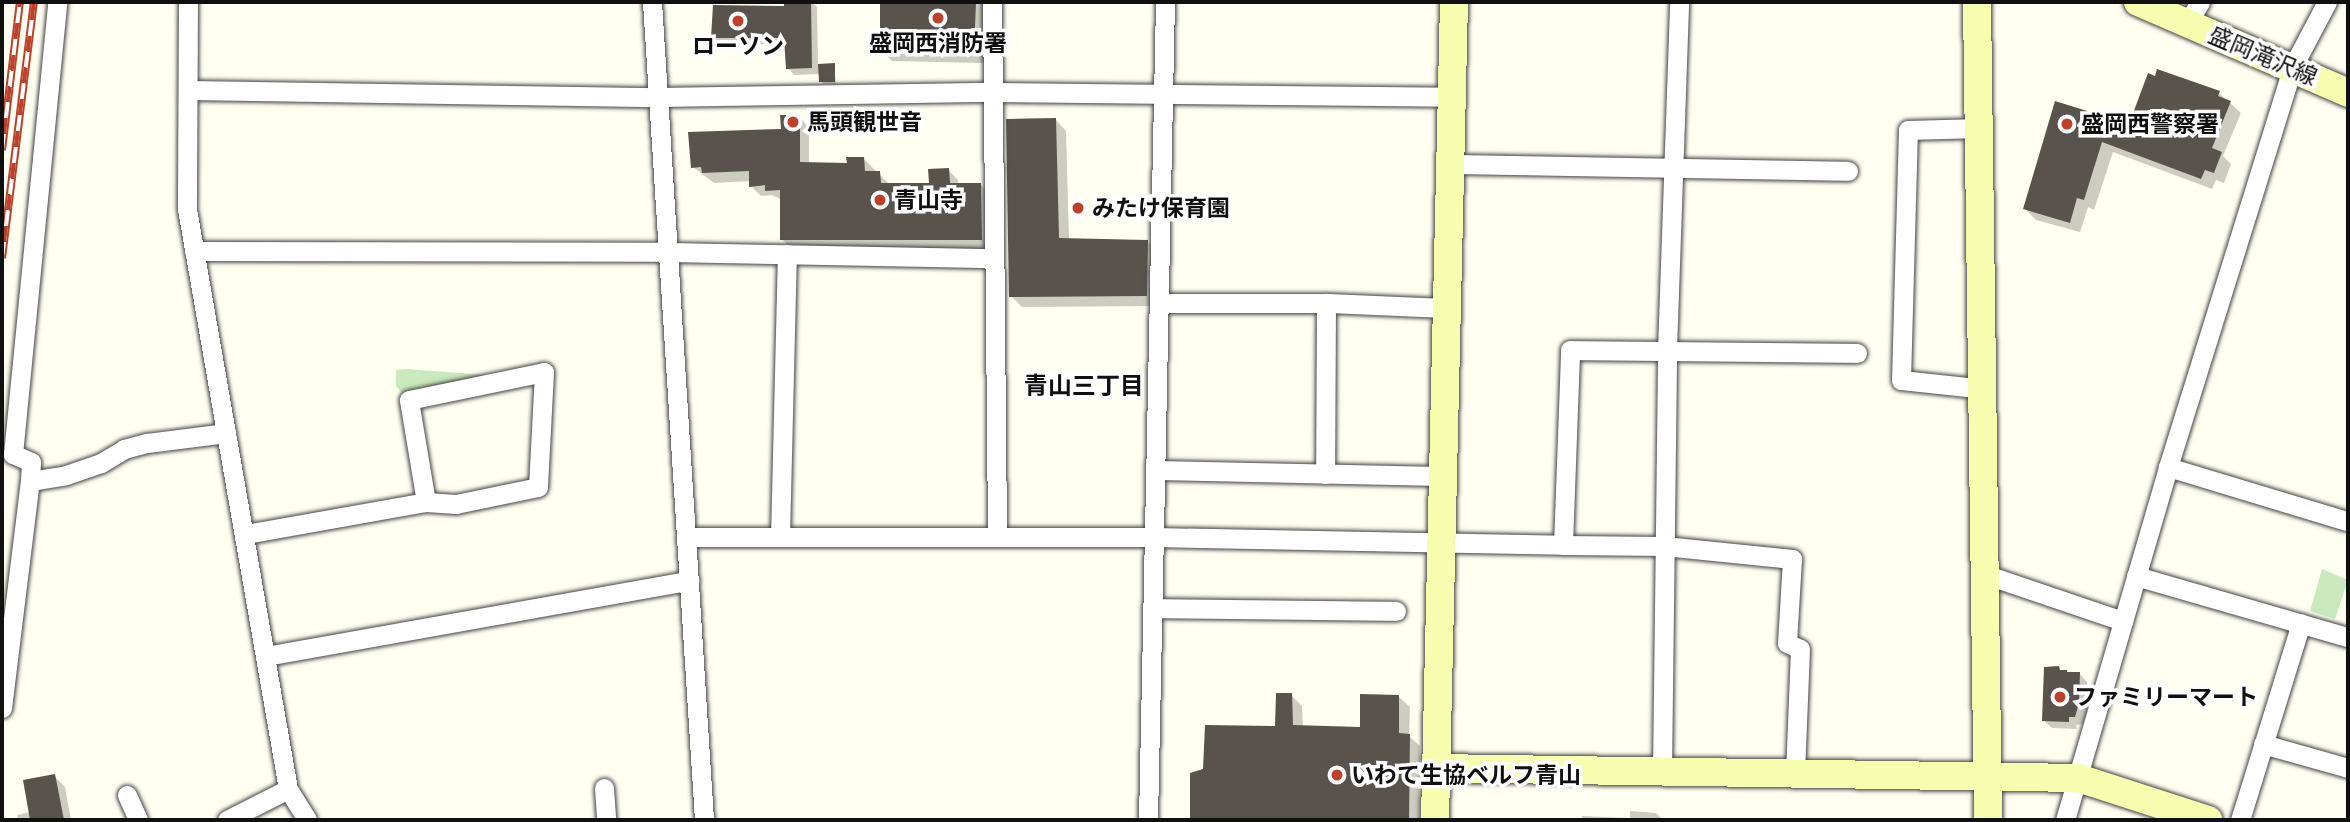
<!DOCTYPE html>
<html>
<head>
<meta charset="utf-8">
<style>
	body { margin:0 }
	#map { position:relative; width:2350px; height:822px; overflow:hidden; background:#fffff2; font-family:"Zilla Slab","Noto Sans JP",serif }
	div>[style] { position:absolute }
	.green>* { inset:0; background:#cae9bc }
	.shadow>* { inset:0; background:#0003 }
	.building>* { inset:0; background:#58534c }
	.roads { filter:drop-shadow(0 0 2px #434343) drop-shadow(0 0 2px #434343) }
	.street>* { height:19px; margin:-9.5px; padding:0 9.5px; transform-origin:9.5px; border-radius:9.5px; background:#fff }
	.secondary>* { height:28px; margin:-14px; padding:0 14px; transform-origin:14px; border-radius:14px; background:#f6fdaf }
	.rail>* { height:8px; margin-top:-4px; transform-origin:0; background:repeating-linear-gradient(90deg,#fff 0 16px,#bd412a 0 32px); box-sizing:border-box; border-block:2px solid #bd412a }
	.dots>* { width:19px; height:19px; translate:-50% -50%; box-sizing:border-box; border:4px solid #fff; border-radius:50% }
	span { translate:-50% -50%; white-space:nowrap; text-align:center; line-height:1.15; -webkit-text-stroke:7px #fff; paint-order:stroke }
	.poi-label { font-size:23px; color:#101010; font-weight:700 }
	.left { translate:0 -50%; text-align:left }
	.street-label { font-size:23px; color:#101010 }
	.neighbourhood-label { font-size:24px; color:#101010; font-weight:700 }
	.frame { position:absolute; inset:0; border:4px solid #101010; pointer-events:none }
</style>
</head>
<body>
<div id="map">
	<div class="green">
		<i style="clip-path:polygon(406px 369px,499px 376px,403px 394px,396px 386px,396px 370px)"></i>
		<i style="clip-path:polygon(2322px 569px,2348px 580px,2335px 619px,2310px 611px)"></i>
	</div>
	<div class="shadow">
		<i style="clip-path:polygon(786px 2px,811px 2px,817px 7px,818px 66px,834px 64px,836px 84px,823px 84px,820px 74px,794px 75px,788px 68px,787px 44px,720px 44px,713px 37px,786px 8px)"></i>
		<i style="clip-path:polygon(882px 2px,984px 2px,984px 63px,892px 61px,881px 50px)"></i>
		<i style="clip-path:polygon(2219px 93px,2241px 113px,2223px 156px,2231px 164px,2224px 183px,2216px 180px,2212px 189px,2113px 152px,2094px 210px,2088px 207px,2080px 232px,2036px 220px,2025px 209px,2057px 103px,2130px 126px)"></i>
		<i style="clip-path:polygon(799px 117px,809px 127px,809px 164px,849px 165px,864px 159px,889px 184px,931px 185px,948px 170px,958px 180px,958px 185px,981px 185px,991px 195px,991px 249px,792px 249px,782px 239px,782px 200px,772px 195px,761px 196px,751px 186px,751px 181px,714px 183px,693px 167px,782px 130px)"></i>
		<i style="clip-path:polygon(1056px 120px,1066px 131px,1069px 240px,1147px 241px,1158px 252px,1157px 306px,1022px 307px,1011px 296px)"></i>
		<i style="clip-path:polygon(2045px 669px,2079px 673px,2087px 682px,2087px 712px,2083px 724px,2076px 725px,2077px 729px,2052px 728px,2043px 720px)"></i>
		<i style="clip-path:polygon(1291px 695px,1302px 706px,1303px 727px,1362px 729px,1399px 697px,1410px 707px,1409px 736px,1420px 746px,1419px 820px,1191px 820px,1192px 775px,1277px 728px)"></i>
		<i style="clip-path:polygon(54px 776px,65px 787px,71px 820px,18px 820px,17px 815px,30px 812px)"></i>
		<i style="clip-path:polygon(1630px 811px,1656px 813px,1663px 820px,1582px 820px,1582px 816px,1630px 818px)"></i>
	</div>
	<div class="building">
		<i style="clip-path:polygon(784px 2px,811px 2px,812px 68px,786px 69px,784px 38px,711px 38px,713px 5px,784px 6px)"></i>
		<i style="clip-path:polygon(880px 2px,976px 2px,974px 53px,880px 51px)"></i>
		<i style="clip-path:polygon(835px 63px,835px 82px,819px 82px,818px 64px)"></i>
		<i style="clip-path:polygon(2157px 69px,2220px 91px,2218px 96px,2231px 101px,2212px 148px,2222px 152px,2214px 173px,2205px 170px,2201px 179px,2102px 142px,2084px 200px,2077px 198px,2070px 223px,2023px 209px,2055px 101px,2129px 124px,2148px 73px,2155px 76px)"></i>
		<i style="clip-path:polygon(780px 115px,800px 115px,800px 162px,847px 163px,846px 157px,864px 157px,865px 171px,880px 171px,881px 183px,929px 183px,928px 169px,949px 168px,950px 183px,981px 183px,982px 240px,780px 240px,780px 190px,765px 191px,765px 185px,749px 187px,749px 171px,702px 173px,701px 167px,691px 168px,688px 132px,781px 129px)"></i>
		<i style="clip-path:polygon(1056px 118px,1059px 238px,1148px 240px,1147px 296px,1009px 297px,1006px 119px)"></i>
		<i style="clip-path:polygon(2059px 666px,2060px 670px,2067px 670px,2067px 672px,2080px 672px,2079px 703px,2075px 717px,2069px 717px,2069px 722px,2042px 721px,2044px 667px)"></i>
		<i style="clip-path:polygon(1276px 693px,1292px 693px,1293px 725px,1360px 727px,1360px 694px,1399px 695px,1399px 733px,1410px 734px,1409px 820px,1190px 820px,1190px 773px,1203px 769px,1205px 725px,1275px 726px)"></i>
		<i style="clip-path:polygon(55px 774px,64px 820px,30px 820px,23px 780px)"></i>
	</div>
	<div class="roads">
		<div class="street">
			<i style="left:188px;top:2px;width:207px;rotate:90.3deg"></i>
			<i style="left:187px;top:209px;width:589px;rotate:80.12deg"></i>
			<i style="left:288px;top:789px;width:36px;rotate:58deg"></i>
			<i style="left:652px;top:2px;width:820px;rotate:86.36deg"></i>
			<i style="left:992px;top:2px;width:535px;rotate:89.46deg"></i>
			<i style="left:2187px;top:23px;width:25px;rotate:-58deg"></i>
			<i style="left:189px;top:90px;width:468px;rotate:0.9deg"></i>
			<i style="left:657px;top:97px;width:336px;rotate:-0.9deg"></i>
			<i style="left:993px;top:92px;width:459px;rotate:0.6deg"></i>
			<i style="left:1450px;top:164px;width:398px;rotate:1deg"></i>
			<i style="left:194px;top:251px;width:474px;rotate:0.1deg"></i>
			<i style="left:668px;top:252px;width:326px;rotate:1.1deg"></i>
			<i style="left:1159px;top:303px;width:167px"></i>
			<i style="left:1326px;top:303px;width:171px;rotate:90.3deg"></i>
			<i style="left:1326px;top:303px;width:121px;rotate:2.4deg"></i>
			<i style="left:1976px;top:388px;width:75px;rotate:-173.9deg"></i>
			<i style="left:1901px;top:380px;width:250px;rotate:-88.4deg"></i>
			<i style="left:1908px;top:130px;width:72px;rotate:-1.6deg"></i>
			<i style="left:2168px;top:467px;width:187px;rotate:16.8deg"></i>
			<i style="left:1155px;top:470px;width:288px;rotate:1.2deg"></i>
			<i style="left:30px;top:481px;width:36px;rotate:-9deg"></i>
			<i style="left:66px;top:475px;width:37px;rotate:-19deg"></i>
			<i style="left:101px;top:463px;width:27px;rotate:-31deg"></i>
			<i style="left:124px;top:449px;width:24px;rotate:-15deg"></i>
			<i style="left:147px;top:443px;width:80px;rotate:-7.2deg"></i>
			<i style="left:246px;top:534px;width:183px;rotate:-10.1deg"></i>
			<i style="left:426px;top:502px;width:103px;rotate:-99.5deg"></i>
			<i style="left:409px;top:400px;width:138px;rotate:-11.7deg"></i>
			<i style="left:544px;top:372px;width:115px;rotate:93deg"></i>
			<i style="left:538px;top:487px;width:84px;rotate:168.3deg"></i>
			<i style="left:456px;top:504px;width:30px;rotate:-176deg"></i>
			<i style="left:686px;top:537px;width:468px"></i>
			<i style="left:1154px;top:537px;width:409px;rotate:1.1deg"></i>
			<i style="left:1563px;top:545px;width:195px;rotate:-87.9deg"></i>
			<i style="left:1570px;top:350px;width:287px;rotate:0.6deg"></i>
			<i style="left:780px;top:537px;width:283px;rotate:-88.6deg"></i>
			<i style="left:1563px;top:545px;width:101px;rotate:0.6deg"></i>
			<i style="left:1664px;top:546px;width:129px;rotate:5.8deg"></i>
			<i style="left:1792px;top:559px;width:84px;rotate:93.4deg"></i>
			<i style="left:1787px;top:643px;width:14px;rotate:25deg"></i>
			<i style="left:1800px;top:649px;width:125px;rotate:92.3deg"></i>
			<i style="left:1987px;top:575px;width:144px;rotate:18.7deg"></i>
			<i style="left:2136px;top:576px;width:221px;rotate:16.1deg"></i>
			<i style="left:1152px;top:608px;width:244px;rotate:0.7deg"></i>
			<i style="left:266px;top:656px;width:430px;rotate:-10.1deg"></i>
			<i style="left:2px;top:708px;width:229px;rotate:-83deg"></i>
			<i style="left:30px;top:481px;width:19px;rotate:-87deg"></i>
			<i style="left:31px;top:462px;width:20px;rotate:-156deg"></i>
			<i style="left:13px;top:454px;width:454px;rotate:-84.4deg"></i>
			<i style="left:2263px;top:744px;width:88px;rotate:15.8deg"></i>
			<i style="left:1662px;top:772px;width:422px;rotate:-89.3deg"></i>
			<i style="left:1667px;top:350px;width:348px;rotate:-88deg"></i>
			<i style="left:604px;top:788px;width:32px;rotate:86deg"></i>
			<i style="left:127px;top:795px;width:27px;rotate:66deg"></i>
			<i style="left:227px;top:820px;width:68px;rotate:-26.9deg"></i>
			<i style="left:1148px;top:820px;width:818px;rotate:-88.81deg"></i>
			<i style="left:2065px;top:820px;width:368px;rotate:-73.7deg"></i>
			<i style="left:2168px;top:467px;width:418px;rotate:-72.7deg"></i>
			<i style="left:2292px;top:68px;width:75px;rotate:-62.1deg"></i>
			<i style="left:2240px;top:820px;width:206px;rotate:-72.8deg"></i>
		</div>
		<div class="secondary">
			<i style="left:1977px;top:2px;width:818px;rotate:89.23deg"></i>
			<i style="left:2138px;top:2px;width:229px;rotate:23.4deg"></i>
			<i style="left:1436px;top:768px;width:642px;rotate:0.89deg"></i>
			<i style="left:2078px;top:778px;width:137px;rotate:17.9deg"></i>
			<i style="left:1435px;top:820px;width:818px;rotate:-88.67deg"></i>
		</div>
	</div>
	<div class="rail">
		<i style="left:2px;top:150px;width:149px;rotate:-83.1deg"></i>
		<i style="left:2px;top:258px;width:258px;rotate:-82.9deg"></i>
	</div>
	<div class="dots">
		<i style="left:938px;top:18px;background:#bd412a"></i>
		<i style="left:738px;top:21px;background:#bd412a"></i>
		<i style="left:793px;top:122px;background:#bd412a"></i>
		<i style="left:2067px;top:124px;background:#bd412a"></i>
		<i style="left:880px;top:200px;background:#bd412a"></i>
		<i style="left:1078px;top:208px;background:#bd412a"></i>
		<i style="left:2060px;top:697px;background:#bd412a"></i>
		<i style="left:1337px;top:775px;background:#bd412a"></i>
	</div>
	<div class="poi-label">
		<span style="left:938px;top:43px">盛岡西消防署</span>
		<span style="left:738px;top:46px">ローソン</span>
		<span class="left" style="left:807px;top:122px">馬頭観世音</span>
		<span class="left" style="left:2081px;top:124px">盛岡西警察署</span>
		<span class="left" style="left:894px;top:200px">青山寺</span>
		<span class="left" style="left:1092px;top:208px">みたけ保育園</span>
		<span class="left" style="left:2074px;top:697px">ファミリーマート</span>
		<span class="left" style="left:1351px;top:775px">いわて生協ベルフ青山</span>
	</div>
	<div class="street-label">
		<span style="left:2263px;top:56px;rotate:23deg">盛岡滝沢線</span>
	</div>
	<div class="neighbourhood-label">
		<span style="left:1084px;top:386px">青山三丁目</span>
	</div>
	<div class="frame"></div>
</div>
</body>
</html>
